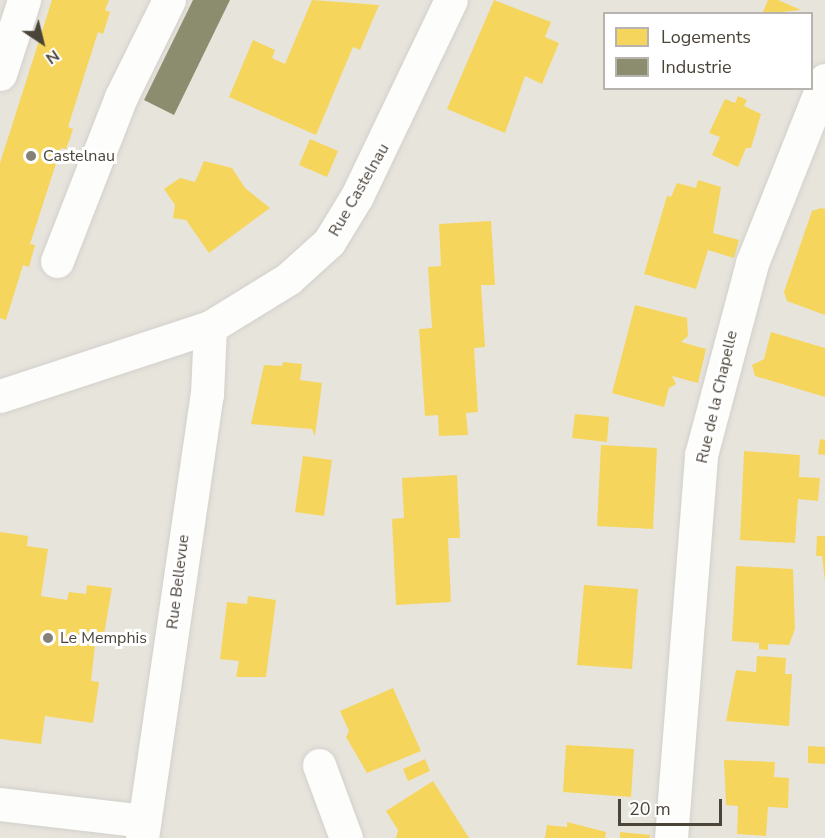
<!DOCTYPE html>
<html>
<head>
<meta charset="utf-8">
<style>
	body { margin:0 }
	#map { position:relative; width:825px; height:838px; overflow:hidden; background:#f4f2ee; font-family:"Nunito Sans",sans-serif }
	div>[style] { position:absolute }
	.residential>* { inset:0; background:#e7e4dc }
	.parking>* { inset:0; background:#e6e3df }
	.homes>* { inset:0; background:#f6d55c }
	.industry>* { inset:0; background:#8c8c6e }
	.roads { filter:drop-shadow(0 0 2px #d2d0cb) drop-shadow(0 0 2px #d2d0cb) }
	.minor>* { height:33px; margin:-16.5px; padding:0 16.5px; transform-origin:16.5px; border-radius:16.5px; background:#fdfdfc }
	.dots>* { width:16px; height:16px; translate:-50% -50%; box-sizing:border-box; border:3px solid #fff; border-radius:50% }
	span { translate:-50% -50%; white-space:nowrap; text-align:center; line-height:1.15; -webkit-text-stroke:6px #fff; paint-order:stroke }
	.poi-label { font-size:16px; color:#4b4439 }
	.left { translate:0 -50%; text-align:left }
	.street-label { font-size:16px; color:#4b4439 }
	.legend { position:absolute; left:603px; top:12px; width:210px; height:78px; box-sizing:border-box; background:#fff; border:2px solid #b7b4b0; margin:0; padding:8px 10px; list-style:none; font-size:18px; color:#4b4439 }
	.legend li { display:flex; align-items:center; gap:12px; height:30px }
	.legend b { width:30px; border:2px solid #b7b4b0 }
	.north { position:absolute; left:12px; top:12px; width:60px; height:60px; -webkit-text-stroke:4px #fff; paint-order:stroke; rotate:145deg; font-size:16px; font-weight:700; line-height:24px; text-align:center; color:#4b4439 }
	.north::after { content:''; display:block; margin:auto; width:21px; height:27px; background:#4b4439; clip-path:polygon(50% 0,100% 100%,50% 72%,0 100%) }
	.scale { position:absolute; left:618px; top:799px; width:104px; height:27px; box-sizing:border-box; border:3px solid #4b4439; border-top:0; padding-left:8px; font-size:18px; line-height:21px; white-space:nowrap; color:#4b4439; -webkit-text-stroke:4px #fff; paint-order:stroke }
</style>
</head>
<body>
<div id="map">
	<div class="residential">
		<i style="clip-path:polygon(evenodd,0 0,825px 0,825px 838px,0 838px,0 0,604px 14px,812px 14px,812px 88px,604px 88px,604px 14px)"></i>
	</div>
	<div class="parking">
		<i style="clip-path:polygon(175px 675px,185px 677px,168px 800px,159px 799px)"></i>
	</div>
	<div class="homes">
		<i style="clip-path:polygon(52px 0,109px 0,105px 10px,110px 12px,103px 34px,98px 32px,68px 127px,73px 129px,70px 138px,66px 149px,61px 148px,30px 244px,35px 245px,29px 267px,23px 265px,6px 320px,0 318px,0 163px)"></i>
		<i style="clip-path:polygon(312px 0,379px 5px,360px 50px,353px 47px,316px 135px,229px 97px,253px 40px,275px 50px,272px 58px,285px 64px)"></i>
		<i style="clip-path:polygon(494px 0,551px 22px,545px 37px,559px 43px,542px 84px,525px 76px,505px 133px,447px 109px)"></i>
		<i style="clip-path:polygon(768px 0,778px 0,801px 10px,762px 14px)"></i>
		<i style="clip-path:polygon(738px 96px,747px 100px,744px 106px,761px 114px,751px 148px,746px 148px,738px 167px,712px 155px,720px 137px,709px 133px,725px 99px,735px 103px)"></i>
		<i style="clip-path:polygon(310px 139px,338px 151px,327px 177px,299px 165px)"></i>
		<i style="clip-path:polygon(204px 161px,232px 168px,245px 188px,270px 208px,209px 253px,186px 220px,173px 218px,175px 205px,164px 189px,180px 178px,195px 182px)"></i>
		<i style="clip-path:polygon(698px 180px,721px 187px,713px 233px,739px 240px,734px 258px,708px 250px,696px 289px,644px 274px,667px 196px,671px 197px,677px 183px,696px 188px)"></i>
		<i style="clip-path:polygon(821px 208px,825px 209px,825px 315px,787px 301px,784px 292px,812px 211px)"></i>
		<i style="clip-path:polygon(491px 221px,495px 285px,481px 285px,485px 347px,474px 348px,478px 412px,466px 413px,468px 435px,439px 436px,438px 415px,425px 416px,419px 329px,432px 328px,428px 267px,441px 266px,439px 224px)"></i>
		<i style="clip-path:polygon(635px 305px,687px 318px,688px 336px,681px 342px,706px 349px,698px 383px,672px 376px,676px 384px,669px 388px,664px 407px,612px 393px)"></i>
		<i style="clip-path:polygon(771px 332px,825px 348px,825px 397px,755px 376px,752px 365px,764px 359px)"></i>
		<i style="clip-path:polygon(283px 362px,302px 364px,300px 380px,322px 383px,315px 436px,312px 429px,251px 424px,264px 365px,282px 366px)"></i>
		<i style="clip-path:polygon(575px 414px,609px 417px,607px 442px,572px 438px)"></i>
		<i style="clip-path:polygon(820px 439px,825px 440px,825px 455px,818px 454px)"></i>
		<i style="clip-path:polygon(601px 445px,657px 448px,653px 529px,597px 526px)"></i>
		<i style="clip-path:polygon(744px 451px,800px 455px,799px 477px,820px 478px,818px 501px,798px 499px,795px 543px,740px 540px)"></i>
		<i style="clip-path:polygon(303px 456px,332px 460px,324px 516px,295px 512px)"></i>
		<i style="clip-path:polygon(457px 475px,460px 538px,448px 538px,451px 602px,396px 605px,392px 519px,404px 518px,402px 478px)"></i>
		<i style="clip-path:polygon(0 532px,28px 536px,27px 546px,48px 549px,41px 596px,67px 600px,69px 592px,86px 594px,87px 585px,112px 588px,102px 646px,95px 645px,91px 681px,99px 682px,93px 723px,45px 716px,41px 744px,0 739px)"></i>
		<i style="clip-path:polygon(817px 536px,825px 536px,825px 581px,822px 556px,816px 556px)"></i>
		<i style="clip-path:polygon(736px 566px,793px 569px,795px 629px,789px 645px,768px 644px,768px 650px,759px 649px,759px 643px,732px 641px)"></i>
		<i style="clip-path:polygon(584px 585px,638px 589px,632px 669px,577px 665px)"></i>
		<i style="clip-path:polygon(248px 596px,276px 600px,266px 677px,236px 677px,239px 661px,220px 659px,227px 602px,247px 604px)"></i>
		<i style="clip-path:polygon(757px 656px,786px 658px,785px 674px,792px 674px,789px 726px,726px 721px,736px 670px,756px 672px)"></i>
		<i style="clip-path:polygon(393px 688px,421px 751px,367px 773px,346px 737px,349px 731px,340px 711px)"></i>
		<i style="clip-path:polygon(566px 745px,634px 749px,631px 797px,563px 792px)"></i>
		<i style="clip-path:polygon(808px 746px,825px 747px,825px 764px,808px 763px)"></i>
		<i style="clip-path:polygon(425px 759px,430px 771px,408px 781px,403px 769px)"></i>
		<i style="clip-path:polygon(724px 760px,775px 762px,774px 777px,789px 778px,788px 808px,768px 807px,766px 836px,737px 834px,738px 806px,726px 805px)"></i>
		<i style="clip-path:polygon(433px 781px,469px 838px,396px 838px,398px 830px,386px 811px)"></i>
		<i style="clip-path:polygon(567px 822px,606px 832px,605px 838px,545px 838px,547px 825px,567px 827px)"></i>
		<i style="clip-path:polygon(620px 832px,650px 835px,650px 838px,620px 838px)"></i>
	</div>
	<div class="industry">
		<i style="clip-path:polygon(193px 0,230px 0,174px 115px,144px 100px)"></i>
	</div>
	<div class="roads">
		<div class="minor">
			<i style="left:0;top:74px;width:78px;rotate:-72deg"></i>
			<i style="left:57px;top:261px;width:176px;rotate:-68.7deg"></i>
			<i style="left:121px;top:97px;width:108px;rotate:-63.7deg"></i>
			<i style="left:0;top:396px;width:221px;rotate:-18.2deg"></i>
			<i style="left:210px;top:327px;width:92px;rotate:-31.6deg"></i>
			<i style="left:288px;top:279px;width:55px;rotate:-42.1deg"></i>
			<i style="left:329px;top:242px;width:54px;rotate:-58.7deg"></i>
			<i style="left:357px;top:196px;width:217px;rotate:-64.4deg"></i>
			<i style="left:319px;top:765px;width:78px;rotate:69.7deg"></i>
			<i style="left:0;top:804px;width:145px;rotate:6.7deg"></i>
			<i style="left:142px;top:838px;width:448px;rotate:-81.7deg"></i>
			<i style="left:207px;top:395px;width:68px;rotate:-87.5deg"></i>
			<i style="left:671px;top:838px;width:384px;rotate:-85.5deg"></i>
			<i style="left:701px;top:455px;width:199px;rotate:-75.1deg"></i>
			<i style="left:752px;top:263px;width:197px;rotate:-68.3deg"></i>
		</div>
	</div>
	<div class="dots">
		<i style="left:31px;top:156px;background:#868178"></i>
		<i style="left:48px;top:638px;background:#868178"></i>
	</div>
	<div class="poi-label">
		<span class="left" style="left:43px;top:156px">Castelnau</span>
		<span class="left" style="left:60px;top:638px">Le Memphis</span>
	</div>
	<div class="street-label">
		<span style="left:359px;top:190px;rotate:-60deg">Rue Castelnau</span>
		<span style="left:717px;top:397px;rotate:-77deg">Rue de la Chapelle</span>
		<span style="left:178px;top:582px;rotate:-83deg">Rue Bellevue</span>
	</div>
	<ul class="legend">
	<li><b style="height:16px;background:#f6d55c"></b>Logements</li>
	<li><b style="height:16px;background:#8c8c6e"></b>Industrie</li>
	</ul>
	<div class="north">N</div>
	<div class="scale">20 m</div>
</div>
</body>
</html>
